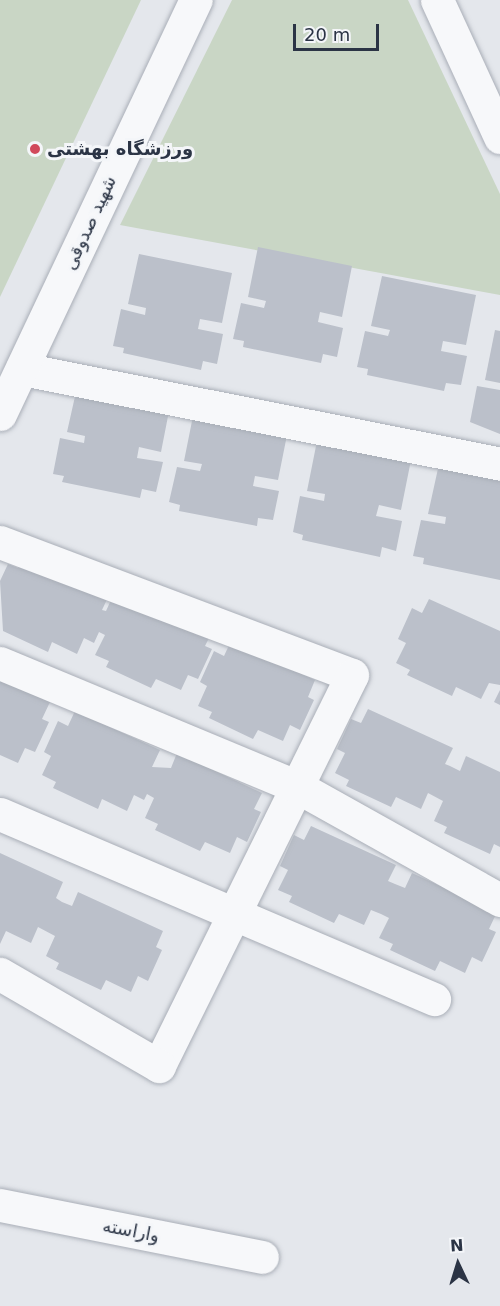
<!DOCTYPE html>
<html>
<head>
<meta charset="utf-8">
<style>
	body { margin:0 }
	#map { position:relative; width:500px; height:1306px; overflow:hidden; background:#e4e7ec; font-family:"DejaVu Sans",Cairo,sans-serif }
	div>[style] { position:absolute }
	.green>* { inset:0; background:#c9d6c5 }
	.building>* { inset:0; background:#bbc0ca }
	.roads { filter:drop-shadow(0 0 2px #a9aeb7) drop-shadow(0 0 2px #a9aeb7) }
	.minor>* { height:33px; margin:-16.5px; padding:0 16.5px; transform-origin:16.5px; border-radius:16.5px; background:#f7f8fa }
	.dots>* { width:16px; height:16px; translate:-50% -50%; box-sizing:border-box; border:3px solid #f4f6f9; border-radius:50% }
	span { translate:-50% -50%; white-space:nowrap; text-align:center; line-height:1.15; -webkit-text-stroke:6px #f4f6f9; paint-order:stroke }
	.poi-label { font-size:18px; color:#2b3445; font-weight:700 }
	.left { translate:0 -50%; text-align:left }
	.street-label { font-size:18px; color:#2b3445 }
	.north { position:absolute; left:428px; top:1234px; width:60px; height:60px; -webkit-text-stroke:4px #f4f6f9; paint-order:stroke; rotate:356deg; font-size:16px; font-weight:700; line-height:24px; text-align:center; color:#2b3445 }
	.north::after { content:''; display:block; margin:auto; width:21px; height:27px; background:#2b3445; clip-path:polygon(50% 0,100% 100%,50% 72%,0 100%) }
	.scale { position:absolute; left:293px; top:24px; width:86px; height:27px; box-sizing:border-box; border:3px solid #2b3445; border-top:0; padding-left:8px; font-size:18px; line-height:21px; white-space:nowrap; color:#2b3445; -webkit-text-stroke:4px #f4f6f9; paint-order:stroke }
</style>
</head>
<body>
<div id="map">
	<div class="green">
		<i style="clip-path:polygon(0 0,141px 0,0 297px)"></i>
		<i style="clip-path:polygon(232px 0,408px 0,500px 194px,500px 295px,120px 225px)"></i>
	</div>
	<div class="building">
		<i style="clip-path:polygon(258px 247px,352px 266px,342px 317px,320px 312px,318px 322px,343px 328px,337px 357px,323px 354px,321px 363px,243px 347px,244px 341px,233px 339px,241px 303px,264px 308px,266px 301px,248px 297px)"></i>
		<i style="clip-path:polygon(139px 254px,232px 273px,222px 323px,200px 319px,198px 329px,223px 334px,217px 364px,203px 361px,201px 370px,123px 353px,124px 348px,113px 346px,121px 309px,145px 315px,146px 308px,128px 304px)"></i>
		<i style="clip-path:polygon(382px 276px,476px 295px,466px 345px,443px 341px,441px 351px,467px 356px,461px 385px,446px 383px,444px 391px,367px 375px,368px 369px,357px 367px,365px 331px,388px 336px,390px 330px,371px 326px)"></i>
		<i style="clip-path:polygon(495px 330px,500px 331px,500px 383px,485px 380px)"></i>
		<i style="clip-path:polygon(78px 383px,171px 401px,161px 452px,139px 447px,137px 458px,163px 462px,156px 492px,142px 489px,140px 498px,62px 482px,64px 476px,53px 474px,60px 438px,84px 443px,85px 436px,67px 432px)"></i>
		<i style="clip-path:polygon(477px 386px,500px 390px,500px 434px,470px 422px)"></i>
		<i style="clip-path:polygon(194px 411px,288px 430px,278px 480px,255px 476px,253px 486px,279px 491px,273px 520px,258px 518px,257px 526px,179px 511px,180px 505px,169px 502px,177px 467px,200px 471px,202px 464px,184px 461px)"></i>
		<i style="clip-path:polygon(317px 441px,411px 460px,401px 510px,379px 505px,376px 516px,402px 521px,396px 551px,382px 547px,380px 557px,302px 540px,303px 535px,293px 532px,300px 496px,324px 501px,325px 494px,307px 491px)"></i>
		<i style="clip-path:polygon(439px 464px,500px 477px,500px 580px,423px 564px,424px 558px,413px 556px,421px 520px,445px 524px,446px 517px,428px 514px)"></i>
		<i style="clip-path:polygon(25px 554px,110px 593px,102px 610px,106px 611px,111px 600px,213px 630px,205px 646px,212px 649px,198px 679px,188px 675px,181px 690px,156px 679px,151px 688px,106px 667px,109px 661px,95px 655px,105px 635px,99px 632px,94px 643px,84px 638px,77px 654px,52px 642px,48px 652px,3px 631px,0 581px,8px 564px,18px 568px)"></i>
		<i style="clip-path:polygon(429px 599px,500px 631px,500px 685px,489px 683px,481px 699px,456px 687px,452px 696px,407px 675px,410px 670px,396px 663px,406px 643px,398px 639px,412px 608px,422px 613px)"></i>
		<i style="clip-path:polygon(231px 641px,315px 680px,308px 697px,314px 700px,300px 730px,290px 725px,283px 741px,258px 730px,253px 739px,209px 718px,212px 712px,198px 706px,207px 686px,200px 682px,214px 651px,224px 656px)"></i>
		<i style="clip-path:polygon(0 680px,50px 702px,42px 719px,49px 722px,35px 752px,25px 748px,18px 763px,0 755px)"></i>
		<i style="clip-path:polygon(500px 690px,500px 705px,494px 702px)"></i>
		<i style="clip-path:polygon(368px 709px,453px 748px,445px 764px,450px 766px,460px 771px,466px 756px,500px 772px,500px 847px,494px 844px,490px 854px,444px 833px,447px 827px,434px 821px,443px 801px,428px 793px,421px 809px,396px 797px,391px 807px,346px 786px,349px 780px,335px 773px,345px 753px,337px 749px,351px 719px,361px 723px)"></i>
		<i style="clip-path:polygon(75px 711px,160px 750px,152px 767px,171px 768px,177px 753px,262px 793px,254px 809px,261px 812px,247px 842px,237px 837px,230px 853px,205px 842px,200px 851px,155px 830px,158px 824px,145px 818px,154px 798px,147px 794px,144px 800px,134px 795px,127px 811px,102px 799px,98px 809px,53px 788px,56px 782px,42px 775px,51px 756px,44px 752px,58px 721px,68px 726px)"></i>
		<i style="clip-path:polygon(311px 826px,396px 865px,388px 881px,395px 884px,405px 888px,412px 873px,497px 912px,489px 929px,496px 932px,482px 962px,472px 957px,465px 973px,440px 961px,435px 971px,390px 950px,393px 944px,379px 938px,389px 918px,381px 914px,371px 910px,364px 925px,339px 914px,334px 923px,289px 902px,292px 896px,278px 890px,288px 870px,280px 866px,294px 835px,304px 840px)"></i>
		<i style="clip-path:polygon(0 853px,63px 882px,56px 898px,62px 902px,72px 906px,78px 892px,163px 931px,156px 947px,162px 950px,148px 981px,138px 976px,131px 992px,106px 980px,101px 990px,56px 969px,59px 963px,46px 956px,55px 936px,38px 927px,31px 943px,6px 931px,0 944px)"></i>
	</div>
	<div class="roads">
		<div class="minor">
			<i style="left:437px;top:0;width:151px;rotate:65.3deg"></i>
			<i style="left:22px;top:369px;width:487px;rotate:11.2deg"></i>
			<i style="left:0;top:414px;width:458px;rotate:-64.7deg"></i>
			<i style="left:0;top:542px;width:376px;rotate:20.7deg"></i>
			<i style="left:352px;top:675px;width:436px;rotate:116.3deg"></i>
			<i style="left:159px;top:1066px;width:184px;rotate:-149.9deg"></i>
			<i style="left:0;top:663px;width:321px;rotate:22.6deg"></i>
			<i style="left:296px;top:786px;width:234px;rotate:29.2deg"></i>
			<i style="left:0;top:814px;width:472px;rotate:23.1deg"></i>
			<i style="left:0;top:1205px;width:267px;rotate:11.2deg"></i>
		</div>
	</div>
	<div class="dots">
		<i style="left:35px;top:149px;background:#d1495b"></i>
	</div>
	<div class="poi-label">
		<span class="left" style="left:47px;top:149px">ورزشگاه بهشتی</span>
	</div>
	<div class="street-label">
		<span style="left:90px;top:223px;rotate:-65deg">شهید صدوقی</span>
		<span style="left:131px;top:1231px;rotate:11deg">واراسته</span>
	</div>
	<div class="north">N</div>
	<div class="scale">20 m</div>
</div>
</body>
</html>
